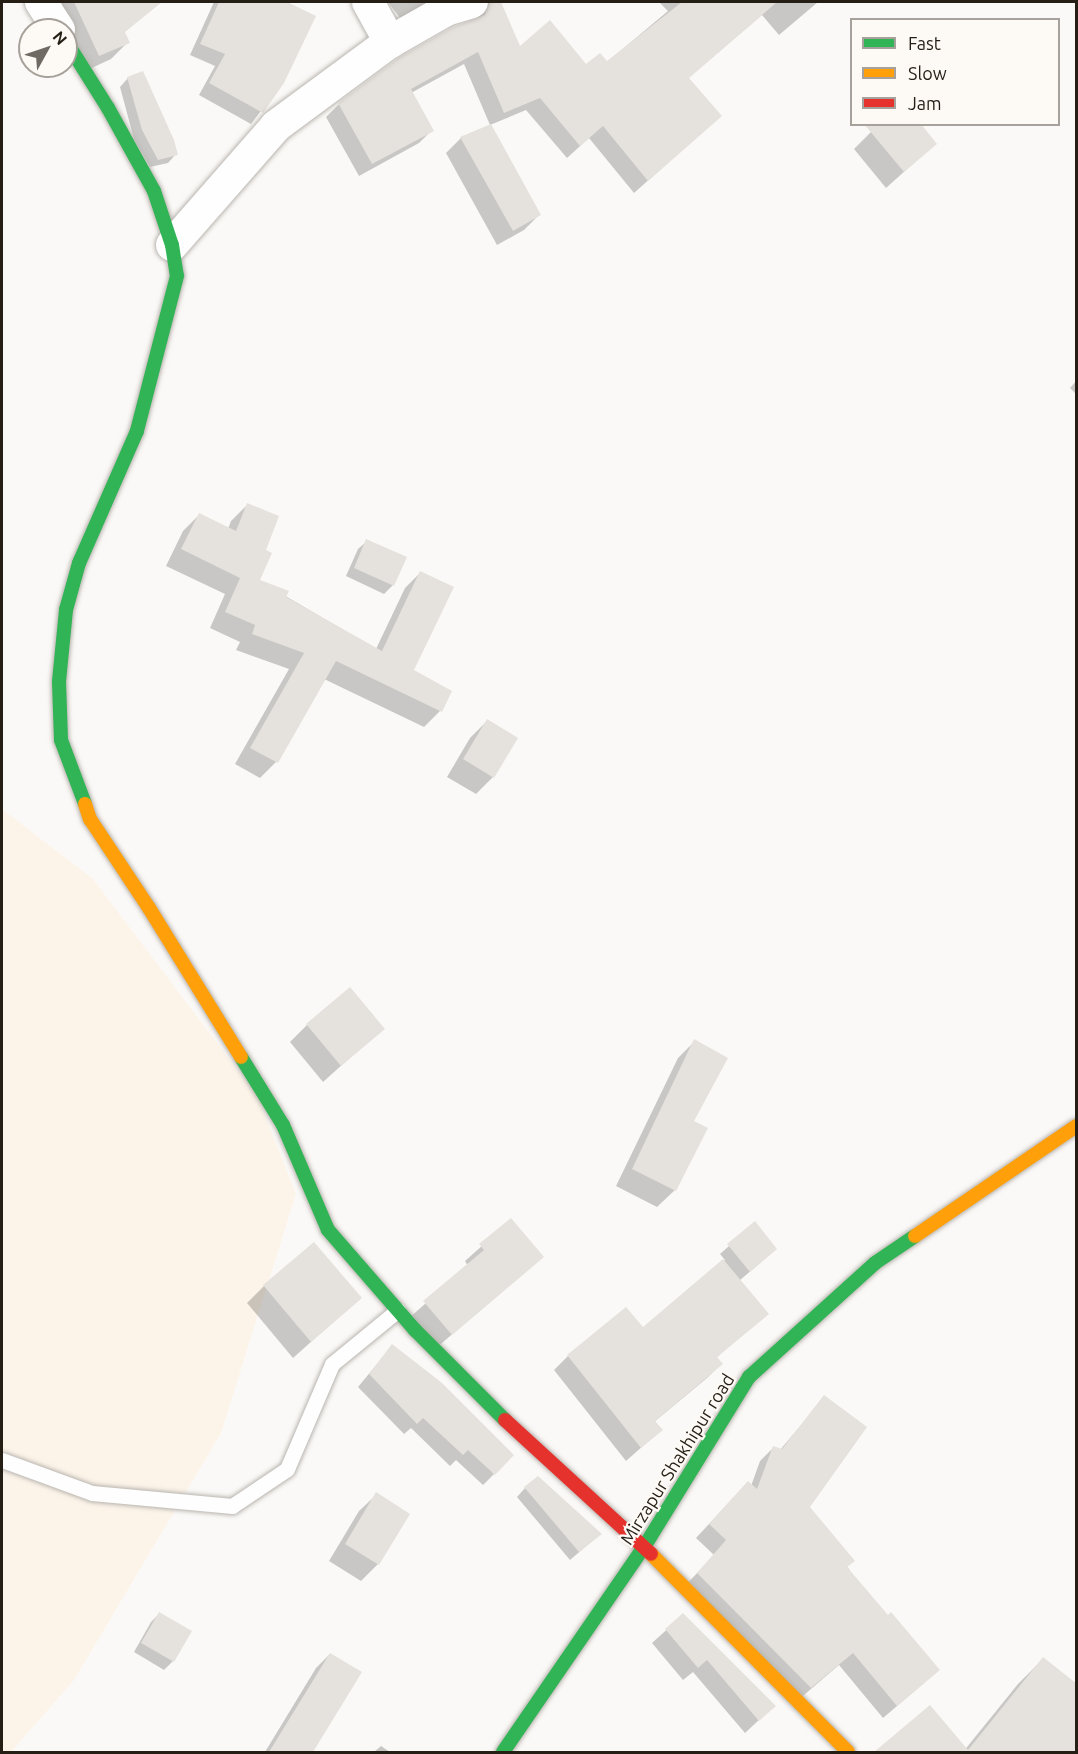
<!DOCTYPE html>
<html>
<head>
<meta charset="utf-8">
<style>
	body { margin:0 }
	#map { position:relative; width:1078px; height:1754px; overflow:hidden; background:#fbf9f7; font-family:Ubuntu,sans-serif }
	div>[style] { position:absolute }
	.built>* { inset:0; background:#fcf4e9 }
	.shadow>* { inset:0; background:#0003 }
	.building>* { inset:0; background:#e5e1dc }
	.roads { filter:drop-shadow(0 0 2px #b9b5b0) drop-shadow(0 0 2px #b9b5b0) }
	.lane>* { height:15px; margin:-7.5px; padding:0 7.5px; transform-origin:7.5px; border-radius:7.5px; background:#fefefe }
	.street>* { height:32px; margin:-16px; padding:0 16px; transform-origin:16px; border-radius:16px; background:#fefefe }
	.fast>* { height:14px; margin:-7px; padding:0 7px; transform-origin:7px; border-radius:7px; background:#30b455 }
	.slow>* { height:14px; margin:-7px; padding:0 7px; transform-origin:7px; border-radius:7px; background:#ff9f0a }
	.jam>* { height:14px; margin:-7px; padding:0 7px; transform-origin:7px; border-radius:7px; background:#e5322d }
	span { translate:-50% -50%; white-space:nowrap; text-align:center; line-height:1.15; -webkit-text-stroke:4.5px #fdfaf5; paint-order:stroke }
	.street-label { font-size:18px; color:#241e15 }
	.frame { position:absolute; inset:0; border:3px solid #241e15; pointer-events:none }
	.legend { position:absolute; left:850px; top:18px; width:210px; height:108px; box-sizing:border-box; background:#fdfaf5; border:2px solid #a6a29b; margin:0; padding:8px 10px; list-style:none; font-size:18px; color:#241e15 }
	.legend li { display:flex; align-items:center; gap:12px; height:30px }
	.legend b { width:30px; border:2px solid #a6a29b }
	.north { position:absolute; left:18px; top:18px; width:60px; height:60px; box-sizing:border-box; background:#fdfaf5; border:2px solid #a6a29b; border-radius:50%; rotate:50deg; font-size:16px; font-weight:700; line-height:24px; text-align:center; color:#241e15 }
	.north::after { content:''; display:block; margin:auto; width:21px; height:27px; background:#6f6b64; clip-path:polygon(50% 0,100% 100%,50% 72%,0 100%) }
</style>
</head>
<body>
<div id="map">
	<div class="built">
		<i style="clip-path:polygon(2px 809px,93px 879px,257px 1096px,296px 1194px,221px 1433px,74px 1680px,11px 1752px,2px 1752px)"></i>
	</div>
	<div class="shadow">
		<i style="clip-path:polygon(64px 2px,110px 2px,128px 42px,111px 59px,81px 73px,54px 11px)"></i>
		<i style="clip-path:polygon(214px 2px,280px 2px,312px 21px,283px 82px,251px 124px,199px 95px,215px 66px,190px 55px)"></i>
		<i style="clip-path:polygon(388px 2px,443px 2px,401px 19px)"></i>
		<i style="clip-path:polygon(471px 2px,499px 2px,519px 48px,586px 66px,606px 63px,668px 11px,659px 2px,818px 2px,779px 35px,762px 15px,687px 79px,706px 129px,634px 193px,589px 138px,567px 158px,526px 110px,490px 125px,464px 64px,411px 93px,432px 130px,419px 143px,359px 176px,326px 117px,339px 104px,477px 19px,476px 10px)"></i>
		<i style="clip-path:polygon(128px 78px,176px 154px,168px 163px,150px 167px,134px 139px,120px 87px)"></i>
		<i style="clip-path:polygon(871px 132px,935px 144px,886px 188px,854px 149px)"></i>
		<i style="clip-path:polygon(461px 138px,539px 215px,524px 230px,497px 245px,446px 153px)"></i>
		<i style="clip-path:polygon(1076px 381px,1076px 394px,1070px 388px)"></i>
		<i style="clip-path:polygon(247px 505px,264px 551px,258px 580px,376px 649px,405px 588px,421px 572px,412px 670px,440px 711px,424px 727px,324px 679px,276px 762px,260px 778px,235px 764px,289px 669px,236px 650px,240px 642px,210px 628px,225px 594px,166px 566px,183px 531px,199px 515px,228px 529px,231px 521px)"></i>
		<i style="clip-path:polygon(367px 541px,393px 585px,384px 594px,346px 576px,358px 549px)"></i>
		<i style="clip-path:polygon(487px 721px,493px 777px,476px 794px,447px 777px,470px 738px)"></i>
		<i style="clip-path:polygon(307px 1025px,383px 1028px,323px 1082px,290px 1042px)"></i>
		<i style="clip-path:polygon(695px 1041px,692px 1121px,675px 1190px,657px 1207px,616px 1186px,678px 1058px)"></i>
		<i style="clip-path:polygon(511px 1220px,542px 1257px,435px 1349px,409px 1318px,468px 1266px,465px 1261px)"></i>
		<i style="clip-path:polygon(755px 1223px,767px 1257px,739px 1281px,766px 1314px,716px 1358px,721px 1364px,707px 1378px,654px 1422px,661px 1430px,626px 1461px,554px 1370px,568px 1356px,642px 1329px,725px 1260px,720px 1254px)"></i>
		<i style="clip-path:polygon(264px 1286px,360px 1298px,293px 1358px,247px 1303px)"></i>
		<i style="clip-path:polygon(392px 1346px,494px 1474px,483px 1485px,456px 1460px,450px 1466px,411px 1428px,404px 1434px,358px 1387px)"></i>
		<i style="clip-path:polygon(825px 1397px,808px 1507px,924px 1683px,883px 1718px,839px 1665px,797px 1701px,684px 1587px,714px 1555px,696px 1538px,734px 1497px,751px 1486px,760px 1461px,773px 1448px,780px 1450px)"></i>
		<i style="clip-path:polygon(525px 1488px,591px 1542px,570px 1560px,517px 1497px)"></i>
		<i style="clip-path:polygon(377px 1494px,378px 1564px,361px 1581px,329px 1561px,359px 1511px)"></i>
		<i style="clip-path:polygon(159px 1614px,190px 1632px,173px 1661px,164px 1670px,134px 1652px,151px 1622px)"></i>
		<i style="clip-path:polygon(683px 1615px,774px 1706px,745px 1733px,693px 1672px,683px 1680px,652px 1643px)"></i>
		<i style="clip-path:polygon(330px 1654px,359px 1673px,311px 1752px,265px 1752px,316px 1668px)"></i>
		<i style="clip-path:polygon(1043px 1659px,1076px 1686px,1076px 1752px,963px 1752px,1018px 1684px)"></i>
		<i style="clip-path:polygon(930px 1707px,959px 1741px,947px 1752px,878px 1752px)"></i>
		<i style="clip-path:polygon(381px 1746px,390px 1752px,374px 1752px)"></i>
	</div>
	<div class="building">
		<i style="clip-path:polygon(74px 2px,162px 2px,125px 32px,130px 43px,99px 56px)"></i>
		<i style="clip-path:polygon(219px 2px,287px 2px,316px 16px,284px 83px,263px 113px,209px 83px,225px 54px,200px 44px)"></i>
		<i style="clip-path:polygon(489px 2px,501px 2px,520px 46px,550px 20px,586px 64px,600px 53px,607px 61px,682px 2px,777px 2px,689px 78px,722px 116px,648px 181px,603px 126px,580px 146px,540px 98px,504px 113px,478px 52px,411px 89px,434px 131px,372px 164px,338px 103px,400px 57px,453px 27px,485px 15px)"></i>
		<i style="clip-path:polygon(143px 71px,174px 140px,178px 155px,158px 160px,142px 130px,127px 77px)"></i>
		<i style="clip-path:polygon(491px 124px,541px 215px,513px 231px,460px 137px)"></i>
		<i style="clip-path:polygon(864px 124px,921px 124px,937px 144px,904px 172px)"></i>
		<i style="clip-path:polygon(247px 503px,279px 516px,266px 550px,272px 553px,260px 580px,289px 591px,286px 597px,382px 651px,420px 571px,454px 587px,414px 670px,452px 691px,442px 712px,336px 661px,278px 763px,250px 748px,304px 653px,252px 634px,255px 625px,225px 612px,240px 578px,181px 549px,199px 513px,236px 531px)"></i>
		<i style="clip-path:polygon(366px 539px,407px 557px,394px 586px,354px 568px)"></i>
		<i style="clip-path:polygon(487px 719px,518px 738px,494px 778px,463px 759px)"></i>
		<i style="clip-path:polygon(350px 987px,385px 1029px,341px 1066px,306px 1024px)"></i>
		<i style="clip-path:polygon(694px 1039px,728px 1058px,694px 1121px,708px 1128px,676px 1191px,632px 1169px)"></i>
		<i style="clip-path:polygon(511px 1218px,544px 1257px,452px 1335px,423px 1301px,484px 1250px,479px 1244px)"></i>
		<i style="clip-path:polygon(755px 1221px,777px 1249px,750px 1272px,727px 1244px)"></i>
		<i style="clip-path:polygon(314px 1242px,362px 1298px,311px 1342px,263px 1285px)"></i>
		<i style="clip-path:polygon(723px 1259px,769px 1314px,717px 1357px,723px 1364px,655px 1421px,663px 1430px,641px 1448px,567px 1355px,626px 1307px,643px 1327px)"></i>
		<i style="clip-path:polygon(392px 1344px,442px 1383px,514px 1455px,495px 1475px,468px 1450px,463px 1455px,423px 1418px,417px 1424px,369px 1374px)"></i>
		<i style="clip-path:polygon(824px 1395px,867px 1427px,810px 1507px,855px 1561px,847px 1567px,888px 1615px,891px 1612px,940px 1670px,897px 1706px,853px 1653px,811px 1688px,697px 1573px,726px 1540px,709px 1524px,748px 1481px,757px 1489px,773px 1446px,782px 1449px)"></i>
		<i style="clip-path:polygon(538px 1476px,602px 1534px,579px 1552px,524px 1487px)"></i>
		<i style="clip-path:polygon(376px 1492px,410px 1514px,379px 1565px,345px 1544px)"></i>
		<i style="clip-path:polygon(159px 1612px,192px 1631px,174px 1662px,141px 1643px)"></i>
		<i style="clip-path:polygon(683px 1613px,776px 1706px,759px 1721px,707px 1660px,698px 1668px,665px 1629px)"></i>
		<i style="clip-path:polygon(330px 1653px,362px 1672px,313px 1752px,269px 1752px)"></i>
		<i style="clip-path:polygon(1043px 1657px,1077px 1684px,1077px 1752px,874px 1752px,930px 1705px,968px 1750px)"></i>
	</div>
	<div class="roads">
		<div class="lane">
			<i style="left:2px;top:1460px;width:96px;rotate:20.1deg"></i>
			<i style="left:92px;top:1493px;width:141px;rotate:5.3deg"></i>
			<i style="left:232px;top:1506px;width:66px;rotate:-33.9deg"></i>
			<i style="left:287px;top:1469px;width:114px;rotate:-66.8deg"></i>
			<i style="left:332px;top:1364px;width:85px;rotate:-39.3deg"></i>
		</div>
		<div class="street">
			<i style="left:41px;top:2px;width:33px;rotate:57deg"></i>
			<i style="left:368px;top:2px;width:46px;rotate:61.2deg"></i>
			<i style="left:172px;top:245px;width:158px;rotate:-48.8deg"></i>
			<i style="left:276px;top:126px;width:142px;rotate:-36.4deg"></i>
			<i style="left:390px;top:42px;width:64px;rotate:-29.7deg"></i>
			<i style="left:446px;top:10px;width:27px;rotate:-17deg"></i>
		</div>
		<div class="fast">
			<i style="left:66px;top:41px;width:79px;rotate:57.9deg"></i>
			<i style="left:108px;top:108px;width:95px;rotate:61deg"></i>
			<i style="left:154px;top:191px;width:57px;rotate:71.6deg"></i>
			<i style="left:172px;top:245px;width:31px;rotate:81deg"></i>
			<i style="left:177px;top:276px;width:160px;rotate:104.5deg"></i>
			<i style="left:137px;top:431px;width:144px;rotate:113.7deg"></i>
			<i style="left:79px;top:563px;width:49px;rotate:105.5deg"></i>
			<i style="left:66px;top:610px;width:72px;rotate:95.6deg"></i>
			<i style="left:59px;top:682px;width:58px;rotate:88deg"></i>
			<i style="left:61px;top:740px;width:68px;rotate:69.4deg"></i>
			<i style="left:241px;top:1057px;width:80px;rotate:58.3deg"></i>
			<i style="left:283px;top:1125px;width:114px;rotate:66.8deg"></i>
			<i style="left:328px;top:1230px;width:133px;rotate:49deg"></i>
			<i style="left:415px;top:1330px;width:127px;rotate:45deg"></i>
			<i style="left:503px;top:1752px;width:249px;rotate:-55.5deg"></i>
			<i style="left:644px;top:1547px;width:200px;rotate:-58.3deg"></i>
			<i style="left:749px;top:1377px;width:170px;rotate:-42.1deg"></i>
			<i style="left:875px;top:1263px;width:48px;rotate:-34deg"></i>
		</div>
		<div class="slow">
			<i style="left:85px;top:804px;width:16px;rotate:72deg"></i>
			<i style="left:90px;top:819px;width:107px;rotate:56.5deg"></i>
			<i style="left:149px;top:908px;width:175px;rotate:58.3deg"></i>
			<i style="left:915px;top:1236px;width:195px;rotate:-34.3deg"></i>
			<i style="left:651px;top:1554px;width:279px;rotate:45.1deg"></i>
		</div>
		<div class="jam">
			<i style="left:505px;top:1420px;width:198px;rotate:42.5deg"></i>
		</div>
	</div>
	<div class="street-label">
		<span style="left:677px;top:1459px;rotate:-58deg">Mirzapur Shakhipur road</span>
	</div>
	<div class="frame"></div>
	<ul class="legend">
	<li><b style="height:8px;background:#30b455"></b>Fast</li>
	<li><b style="height:8px;background:#ff9f0a"></b>Slow</li>
	<li><b style="height:8px;background:#e5322d"></b>Jam</li>
	</ul>
	<div class="north">N</div>
</div>
</body>
</html>
